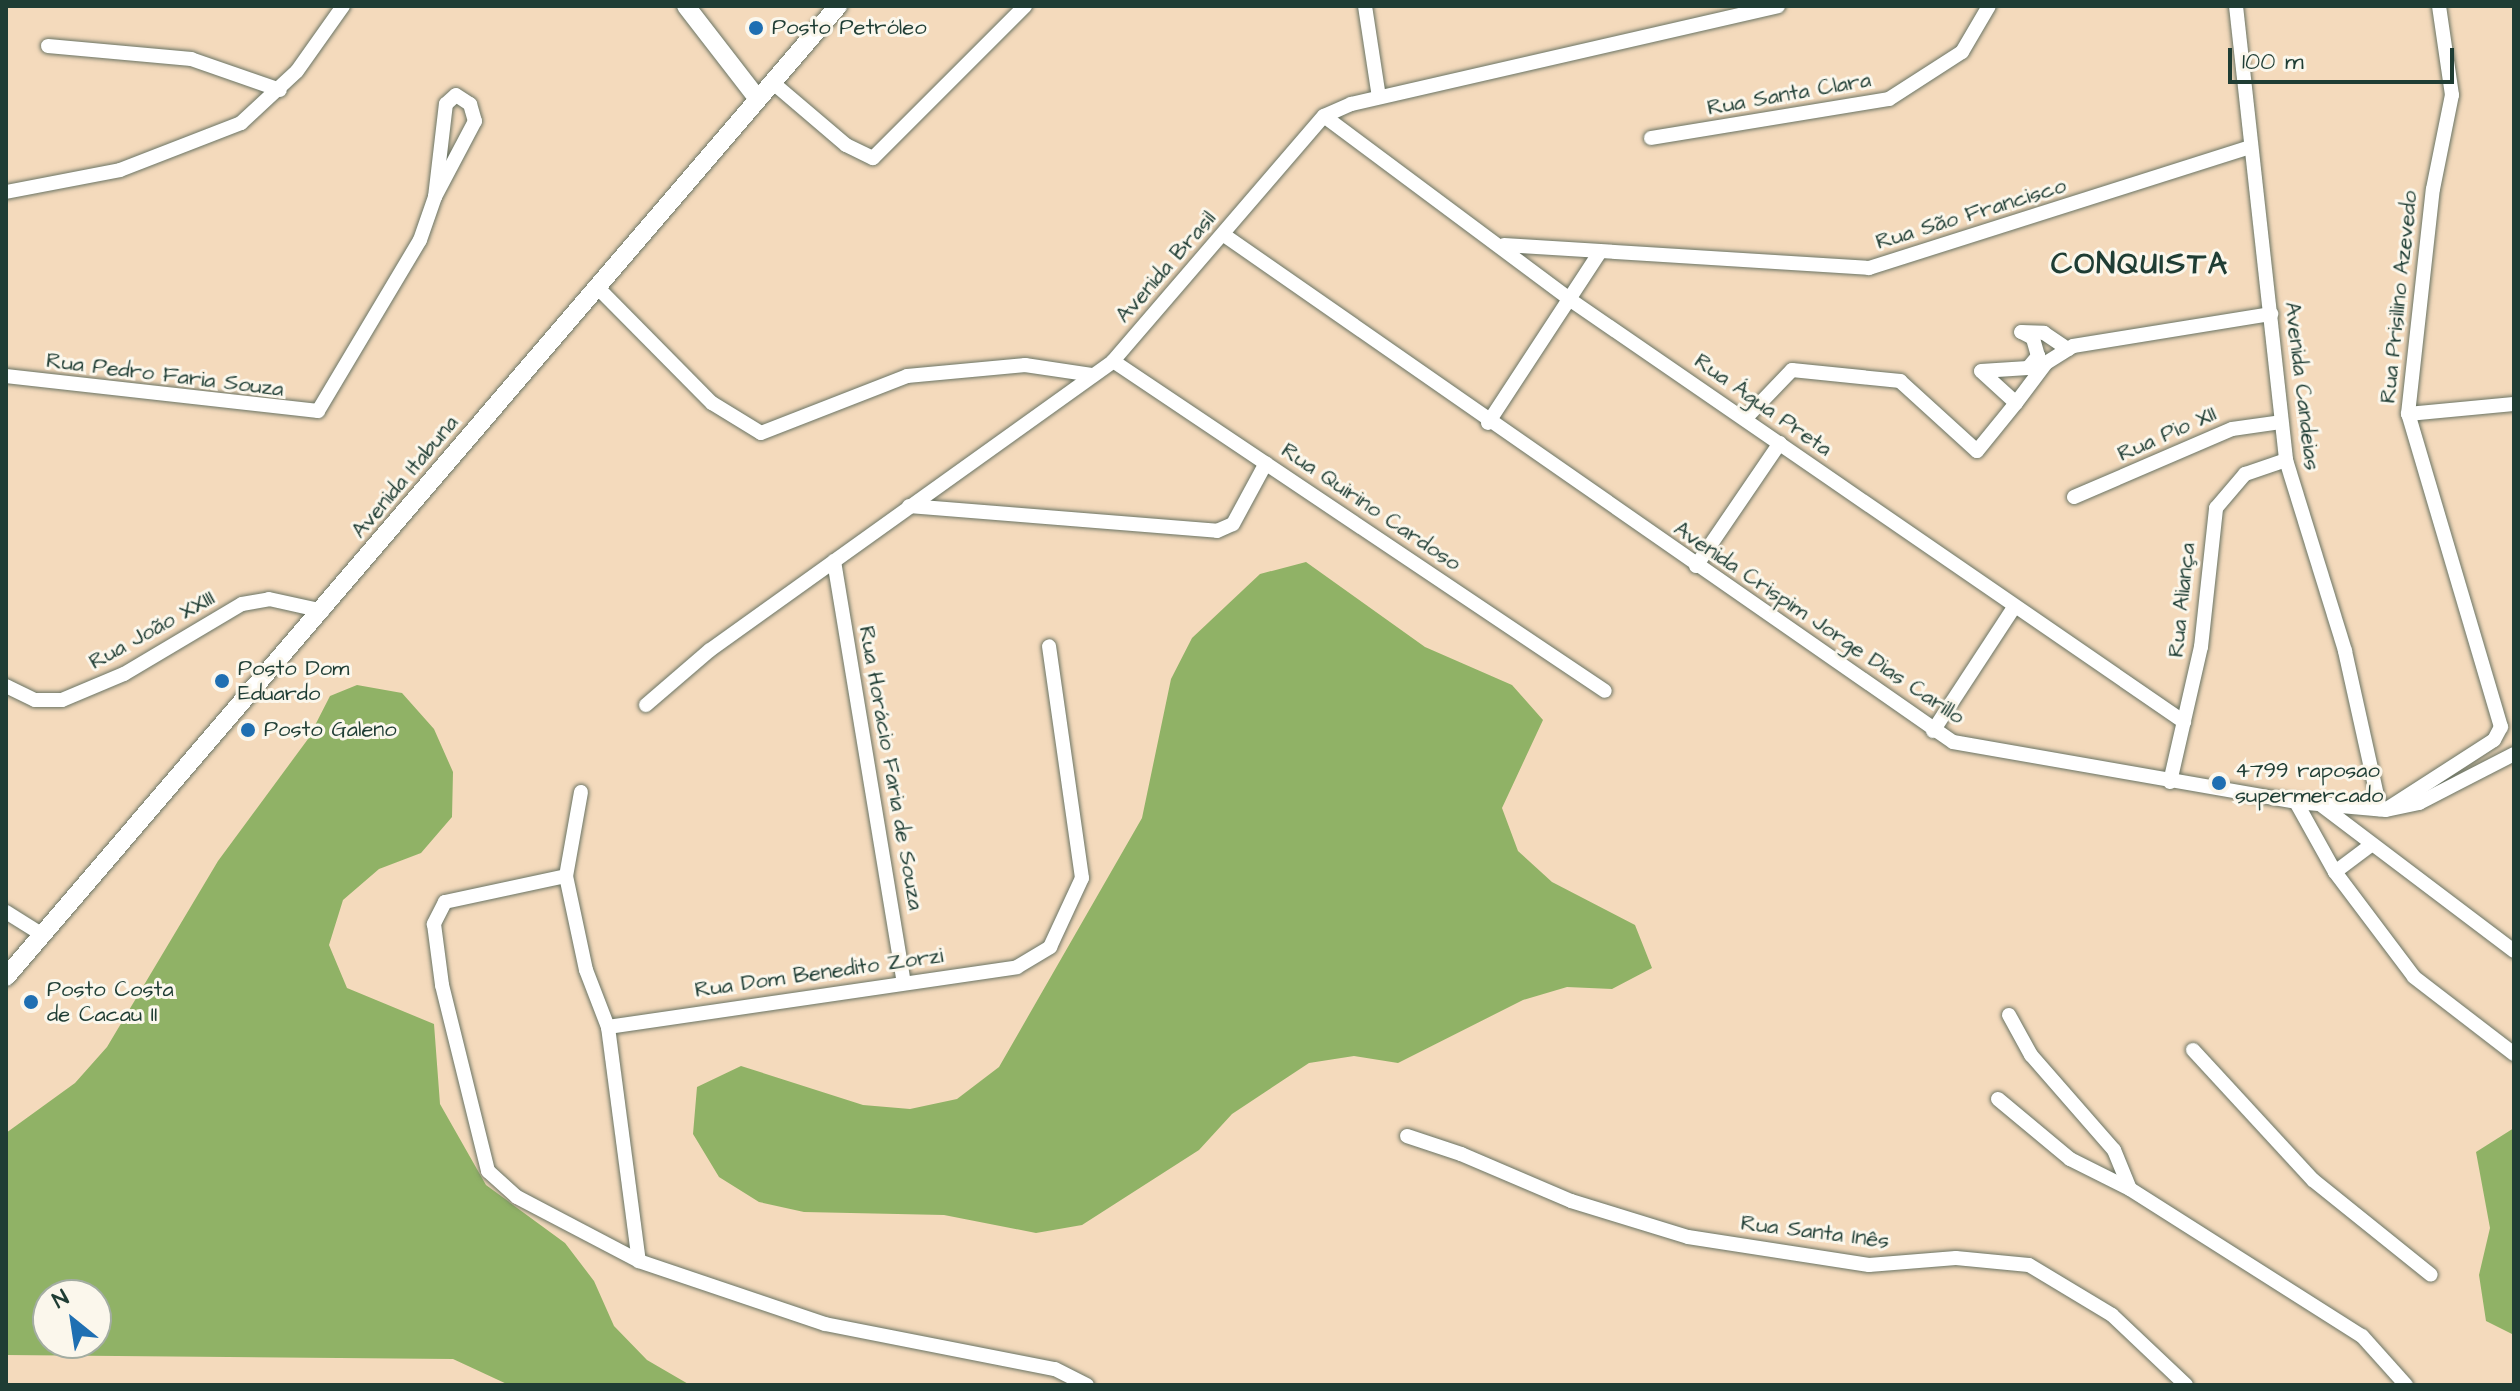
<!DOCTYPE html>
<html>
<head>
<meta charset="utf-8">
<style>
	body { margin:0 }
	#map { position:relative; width:2520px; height:1391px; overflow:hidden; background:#f4dabc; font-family:"Architects Daughter",sans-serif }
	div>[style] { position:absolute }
	.forest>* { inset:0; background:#90b266 }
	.roads { filter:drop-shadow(0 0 2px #6a7464) drop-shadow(0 0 2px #6a7464) }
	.minor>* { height:14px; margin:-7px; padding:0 7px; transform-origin:7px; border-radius:7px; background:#fff }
	.major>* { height:18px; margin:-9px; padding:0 9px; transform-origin:9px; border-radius:9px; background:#fff }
	.dots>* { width:22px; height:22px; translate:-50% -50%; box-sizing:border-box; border:4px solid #fbf7ec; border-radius:50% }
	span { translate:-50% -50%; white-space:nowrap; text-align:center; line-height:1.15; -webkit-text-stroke:6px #fbf7ec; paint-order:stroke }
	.poi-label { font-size:22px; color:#1f3d34 }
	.left { translate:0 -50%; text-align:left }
	.street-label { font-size:22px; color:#1f3d34 }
	.district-label { font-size:30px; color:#1f3d34; font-weight:700; letter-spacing:2px }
	.frame { position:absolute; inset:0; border:8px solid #1f3d34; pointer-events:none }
	.north { position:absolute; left:32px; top:1279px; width:80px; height:80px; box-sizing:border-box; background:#fbf7ec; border:2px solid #a3ada2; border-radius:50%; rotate:330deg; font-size:22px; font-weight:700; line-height:32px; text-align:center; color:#1f3d34 }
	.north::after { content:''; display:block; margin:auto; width:28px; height:36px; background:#1f6fb2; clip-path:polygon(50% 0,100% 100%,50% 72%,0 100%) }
	.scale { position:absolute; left:2228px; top:48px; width:226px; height:36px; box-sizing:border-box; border:4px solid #1f3d34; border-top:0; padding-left:10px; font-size:24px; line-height:28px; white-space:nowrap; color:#1f3d34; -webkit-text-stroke:6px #fbf7ec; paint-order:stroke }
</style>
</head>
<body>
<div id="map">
	<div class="forest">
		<i style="clip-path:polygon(1306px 562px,1425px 647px,1512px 685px,1543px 720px,1502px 808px,1518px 851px,1552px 882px,1635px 925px,1652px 968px,1612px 989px,1567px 987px,1523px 1000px,1398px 1063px,1354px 1056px,1309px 1063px,1232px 1114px,1199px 1150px,1082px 1225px,1036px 1233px,944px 1215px,804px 1212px,759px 1202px,719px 1177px,693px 1134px,697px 1087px,741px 1066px,863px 1105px,910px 1109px,957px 1099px,999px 1067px,1142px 818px,1171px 679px,1192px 638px,1260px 574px)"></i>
		<i style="clip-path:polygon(evenodd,357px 685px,402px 693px,434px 729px,453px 772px,452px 817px,421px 853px,379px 869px,343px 900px,329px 945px,347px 988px,434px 1024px,440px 1104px,486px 1185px,565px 1243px,594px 1281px,614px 1326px,647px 1360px,690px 1385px,509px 1385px,453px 1359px,6px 1355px,6px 1133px,75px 1083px,107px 1047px,218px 861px,308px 739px,330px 696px,357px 685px,48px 1295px,96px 1295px,96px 1343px,48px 1343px,48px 1295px)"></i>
		<i style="clip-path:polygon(2514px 1128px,2514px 1335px,2486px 1321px,2479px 1275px,2490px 1228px,2476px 1152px)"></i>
	</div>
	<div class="roads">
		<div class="minor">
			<i style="left:1365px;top:6px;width:92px;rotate:81.3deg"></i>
			<i style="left:2236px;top:6px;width:457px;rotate:83.7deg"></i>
			<i style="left:2286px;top:460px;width:200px;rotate:72.8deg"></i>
			<i style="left:2345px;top:651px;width:162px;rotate:77.5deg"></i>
			<i style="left:48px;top:46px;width:144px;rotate:5.2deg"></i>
			<i style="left:191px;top:59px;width:94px;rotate:19.2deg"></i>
			<i style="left:772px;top:82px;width:97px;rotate:40.4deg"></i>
			<i style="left:846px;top:145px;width:30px;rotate:26deg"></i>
			<i style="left:873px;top:158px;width:215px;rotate:-45deg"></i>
			<i style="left:1324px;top:116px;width:309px;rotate:36.7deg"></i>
			<i style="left:1572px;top:301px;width:743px;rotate:34.52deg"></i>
			<i style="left:1651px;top:138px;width:241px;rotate:-9.3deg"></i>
			<i style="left:1889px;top:99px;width:87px;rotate:-32.8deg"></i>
			<i style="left:1962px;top:52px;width:53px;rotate:-59.6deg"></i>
			<i style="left:6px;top:192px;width:116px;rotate:-10.9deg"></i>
			<i style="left:120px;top:170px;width:130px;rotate:-21.2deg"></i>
			<i style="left:241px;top:123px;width:76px;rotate:-42.9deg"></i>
			<i style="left:297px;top:71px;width:80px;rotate:-54.7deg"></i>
			<i style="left:1224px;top:235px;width:888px;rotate:34.82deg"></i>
			<i style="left:1953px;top:742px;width:348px;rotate:9.9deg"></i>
			<i style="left:2296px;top:802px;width:90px;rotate:5.1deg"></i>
			<i style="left:2386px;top:810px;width:34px;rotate:-12deg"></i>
			<i style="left:2419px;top:803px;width:107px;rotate:-27.3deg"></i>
			<i style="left:1504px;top:245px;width:366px;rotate:3.6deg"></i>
			<i style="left:1869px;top:268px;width:400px;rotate:-17.6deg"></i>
			<i style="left:601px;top:291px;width:158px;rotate:45.3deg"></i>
			<i style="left:712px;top:403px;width:57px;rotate:31.5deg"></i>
			<i style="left:761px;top:433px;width:157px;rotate:-21.3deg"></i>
			<i style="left:907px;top:376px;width:119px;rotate:-5.3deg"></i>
			<i style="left:1025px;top:365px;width:69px;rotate:8.4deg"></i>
			<i style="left:1113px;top:361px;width:592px;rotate:33.85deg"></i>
			<i style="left:6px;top:376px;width:314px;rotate:6.4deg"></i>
			<i style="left:318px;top:411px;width:199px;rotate:-59.2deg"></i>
			<i style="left:420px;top:240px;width:46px;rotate:-70.8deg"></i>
			<i style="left:435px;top:197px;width:94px;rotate:-83.3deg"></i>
			<i style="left:446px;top:104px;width:13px;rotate:-42deg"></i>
			<i style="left:456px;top:95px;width:17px;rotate:33deg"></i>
			<i style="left:470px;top:104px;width:18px;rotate:74deg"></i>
			<i style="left:475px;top:121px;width:86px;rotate:117.8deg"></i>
			<i style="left:2016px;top:403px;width:50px;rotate:-53.1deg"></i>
			<i style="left:2046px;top:363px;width:32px;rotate:-32deg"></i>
			<i style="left:2073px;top:346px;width:201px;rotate:-9.2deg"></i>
			<i style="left:2408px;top:414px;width:106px;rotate:-5.4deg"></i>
			<i style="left:1745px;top:419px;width:68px;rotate:-46.2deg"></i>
			<i style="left:1792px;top:370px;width:109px;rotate:5.8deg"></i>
			<i style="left:1900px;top:381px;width:104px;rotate:42.3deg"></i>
			<i style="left:1977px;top:451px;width:62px;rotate:-50.9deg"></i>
			<i style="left:2016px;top:403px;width:47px;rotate:-137.6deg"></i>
			<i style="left:1981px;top:371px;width:47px;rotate:-3.7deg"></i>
			<i style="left:2028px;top:368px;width:16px;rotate:-50deg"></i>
			<i style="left:2038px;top:356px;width:19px;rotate:-106deg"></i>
			<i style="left:2033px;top:338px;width:13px;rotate:-153deg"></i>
			<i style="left:2021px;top:332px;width:23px;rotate:2deg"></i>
			<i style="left:2044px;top:333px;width:29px;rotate:34deg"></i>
			<i style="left:1488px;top:423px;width:204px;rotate:-56.8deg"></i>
			<i style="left:2074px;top:497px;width:172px;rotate:-23.3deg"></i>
			<i style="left:2232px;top:429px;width:49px;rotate:-8.1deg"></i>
			<i style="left:909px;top:506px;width:309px;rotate:4.6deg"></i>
			<i style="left:1217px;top:531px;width:17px;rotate:-24deg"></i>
			<i style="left:1233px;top:524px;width:69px;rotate:-61.6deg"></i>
			<i style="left:834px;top:561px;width:427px;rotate:80.6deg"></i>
			<i style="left:1696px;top:566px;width:149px;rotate:-55.7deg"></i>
			<i style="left:6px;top:686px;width:32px;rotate:26deg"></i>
			<i style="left:35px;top:700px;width:27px"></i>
			<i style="left:62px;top:700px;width:67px;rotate:-22.8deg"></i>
			<i style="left:124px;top:674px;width:137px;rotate:-30.7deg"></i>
			<i style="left:242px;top:604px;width:27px;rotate:-10deg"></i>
			<i style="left:269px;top:599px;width:55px;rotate:12.5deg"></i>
			<i style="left:646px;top:705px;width:84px;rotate:-40.7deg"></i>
			<i style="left:710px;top:650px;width:496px;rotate:-35.6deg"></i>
			<i style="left:1113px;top:361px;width:323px;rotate:-49.3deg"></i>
			<i style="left:1324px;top:116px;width:30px;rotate:-24deg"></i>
			<i style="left:1351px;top:104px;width:438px;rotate:-12.9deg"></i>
			<i style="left:1933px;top:731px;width:148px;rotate:-56.8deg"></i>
			<i style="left:2170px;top:782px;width:139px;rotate:-77.1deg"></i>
			<i style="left:2201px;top:647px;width:140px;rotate:-83.8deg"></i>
			<i style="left:2216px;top:508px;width:45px;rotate:-49.5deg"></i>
			<i style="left:2245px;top:474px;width:43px;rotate:-18.9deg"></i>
			<i style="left:581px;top:792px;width:85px;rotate:100.1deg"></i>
			<i style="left:566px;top:876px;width:96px;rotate:78deg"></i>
			<i style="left:586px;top:970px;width:61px;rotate:68.9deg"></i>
			<i style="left:608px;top:1027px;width:236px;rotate:82.5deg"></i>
			<i style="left:639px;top:1261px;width:196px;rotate:18.7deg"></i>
			<i style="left:825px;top:1324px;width:234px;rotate:11.1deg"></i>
			<i style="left:1055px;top:1369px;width:36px;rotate:27deg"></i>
			<i style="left:2296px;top:802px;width:80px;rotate:60.9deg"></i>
			<i style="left:2335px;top:872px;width:131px;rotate:53deg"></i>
			<i style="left:2414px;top:977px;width:126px;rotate:37.6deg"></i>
			<i style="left:2321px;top:805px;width:242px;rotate:37.1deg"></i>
			<i style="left:2387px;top:809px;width:127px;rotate:-32.8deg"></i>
			<i style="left:2494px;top:740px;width:15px;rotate:-62deg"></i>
			<i style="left:2501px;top:727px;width:327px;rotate:-106.5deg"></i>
			<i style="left:2408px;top:414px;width:226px;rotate:-83.7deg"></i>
			<i style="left:2433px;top:189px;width:96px;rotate:-78.6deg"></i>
			<i style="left:2452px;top:95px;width:90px;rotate:-98.3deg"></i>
			<i style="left:2335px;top:872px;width:45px;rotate:-36.9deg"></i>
			<i style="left:566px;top:876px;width:124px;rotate:167.9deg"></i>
			<i style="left:445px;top:902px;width:25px;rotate:117deg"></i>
			<i style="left:434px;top:924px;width:62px;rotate:82.5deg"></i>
			<i style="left:442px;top:985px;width:192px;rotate:76.1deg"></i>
			<i style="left:488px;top:1171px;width:39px;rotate:42deg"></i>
			<i style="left:517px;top:1197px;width:138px;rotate:27.7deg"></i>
			<i style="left:6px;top:912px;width:39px;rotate:32deg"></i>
			<i style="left:2009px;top:1015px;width:46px;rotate:61.2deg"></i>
			<i style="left:2031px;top:1055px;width:126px;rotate:48.9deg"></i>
			<i style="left:2114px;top:1150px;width:42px;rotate:67.7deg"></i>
			<i style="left:608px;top:1027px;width:413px;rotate:-8.3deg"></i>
			<i style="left:1017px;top:967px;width:39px;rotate:-31deg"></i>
			<i style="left:1050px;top:947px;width:76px;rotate:-65.1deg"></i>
			<i style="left:1082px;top:878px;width:234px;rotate:-98.1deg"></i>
			<i style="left:2193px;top:1050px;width:177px;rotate:47.3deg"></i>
			<i style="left:2313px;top:1180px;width:151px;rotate:38.8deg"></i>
			<i style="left:1998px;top:1099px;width:94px;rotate:39.8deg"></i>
			<i style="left:2070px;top:1159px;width:67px;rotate:26.6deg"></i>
			<i style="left:2130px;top:1189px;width:275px;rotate:32.4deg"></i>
			<i style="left:2362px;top:1336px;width:66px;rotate:48.1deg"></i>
			<i style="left:1407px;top:1136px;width:57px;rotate:18.4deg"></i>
			<i style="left:1461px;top:1154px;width:120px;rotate:23.1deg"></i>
			<i style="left:1571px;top:1201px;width:122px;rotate:17.1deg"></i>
			<i style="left:1688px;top:1237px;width:183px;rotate:8.8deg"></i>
			<i style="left:1869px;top:1265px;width:87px;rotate:-4.6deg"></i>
			<i style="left:1956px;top:1258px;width:73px;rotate:5.5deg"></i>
			<i style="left:2029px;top:1265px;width:97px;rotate:31.1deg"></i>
			<i style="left:2112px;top:1315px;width:102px;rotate:43.4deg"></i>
		</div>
		<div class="major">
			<i style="left:686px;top:6px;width:116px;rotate:52.3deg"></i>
			<i style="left:6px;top:977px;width:1279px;rotate:-49.41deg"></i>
		</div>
	</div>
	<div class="dots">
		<i style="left:756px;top:28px;background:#1f6fb2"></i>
		<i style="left:222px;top:681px;background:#1f6fb2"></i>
		<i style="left:248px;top:730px;background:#1f6fb2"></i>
		<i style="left:2219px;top:783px;background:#1f6fb2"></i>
		<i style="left:31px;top:1002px;background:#1f6fb2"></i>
	</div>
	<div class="poi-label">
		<span class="left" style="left:772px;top:28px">Posto Petróleo</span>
		<span class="left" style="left:238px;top:681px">Posto Dom<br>Eduardo</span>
		<span class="left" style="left:264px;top:730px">Posto Galeno</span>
		<span class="left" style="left:2235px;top:783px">4799 raposao<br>supermercado</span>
		<span class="left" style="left:47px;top:1002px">Posto Costa<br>de Cacau II</span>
	</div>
	<div class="street-label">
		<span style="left:1789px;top:94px;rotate:-10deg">Rua Santa Clara</span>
		<span style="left:1971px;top:214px;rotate:-17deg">Rua São Francisco</span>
		<span style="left:1166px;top:267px;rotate:-49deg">Avenida Brasil</span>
		<span style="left:2399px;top:297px;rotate:-84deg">Rua Prisilino Azevedo</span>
		<span style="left:165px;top:375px;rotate:7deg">Rua Pedro Faria Souza</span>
		<span style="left:2302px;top:386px;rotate:83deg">Avenida Candeias</span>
		<span style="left:1763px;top:405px;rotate:35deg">Rua Água Preta</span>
		<span style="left:2167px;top:434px;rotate:-24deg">Rua Pio XII</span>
		<span style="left:405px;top:477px;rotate:-50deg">Avenida Itabuna</span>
		<span style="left:1371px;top:507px;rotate:34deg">Rua Quirino Cardoso</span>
		<span style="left:2182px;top:600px;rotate:-84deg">Rua Aliança</span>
		<span style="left:1819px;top:623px;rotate:34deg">Avenida Crispim Jorge Dias Carillo</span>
		<span style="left:152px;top:630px;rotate:-29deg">Rua João XXIII</span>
		<span style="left:891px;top:768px;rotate:80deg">Rua Horácio Faria de Souza</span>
		<span style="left:819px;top:973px;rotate:-8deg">Rua Dom Benedito Zorzi</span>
		<span style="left:1815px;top:1232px;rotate:7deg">Rua Santa Inês</span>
	</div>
	<div class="district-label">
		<span style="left:2140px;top:264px">CONQUISTA</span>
	</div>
	<div class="frame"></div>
	<div class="north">N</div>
	<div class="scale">100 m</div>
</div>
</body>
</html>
